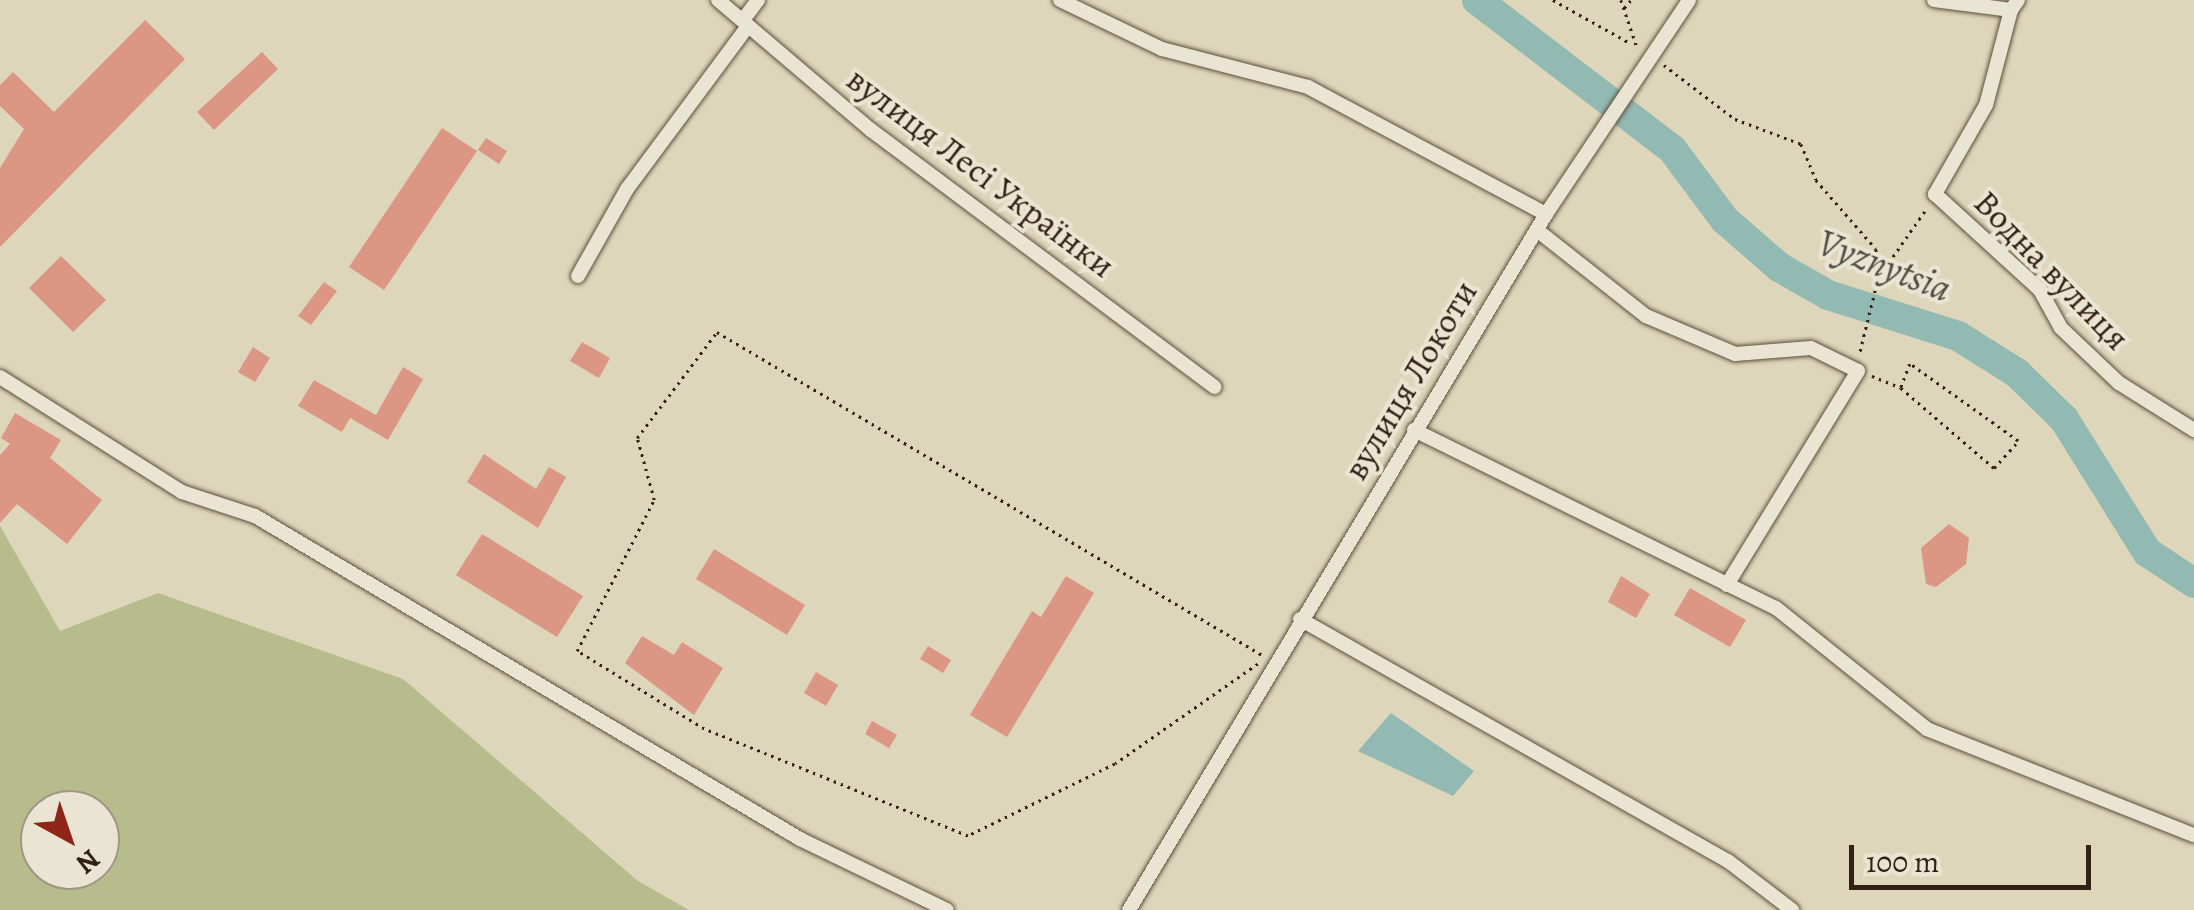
<!DOCTYPE html>
<html>
<head>
<meta charset="utf-8">
<style>
	body { margin:0 }
	#map { position:relative; width:2194px; height:910px; overflow:hidden; background:#ded6ba; font-family:Alegreya,serif }
	div>[style] { position:absolute }
	.green>* { inset:0; background:#b6bc8c }
	.water>* { inset:0; background:#93b9b3 }
	.river>* { height:30px; margin:-15px; padding:0 15px; transform-origin:15px; border-radius:15px; background:#93b9b3 }
	.building>* { inset:0; background:#dc9684 }
	.path>* { height:2.5px; margin-top:-1.25px; transform-origin:0; background:repeating-linear-gradient(90deg,#322114 0 2.5px,transparent 0 7.5px) }
	.roads { filter:drop-shadow(0 0 2px #5d4e3e) drop-shadow(0 0 2px #5d4e3e) }
	.minor>* { height:14px; margin:-7px; padding:0 7px; transform-origin:7px; border-radius:7px; background:#eae4d2 }
	span { translate:-50% -50%; white-space:nowrap; text-align:center; line-height:1.15; -webkit-text-stroke:8px #eae4d2; paint-order:stroke }
	.street-label { font-size:35px; color:#322114 }
	.water-label { font-size:38px; color:#4f4f44; font-style:italic }
	.north { position:absolute; left:20px; top:790px; width:100px; height:100px; box-sizing:border-box; background:#eae4d2; border:2px solid #a09686; border-radius:50%; rotate:140deg; font-size:28px; font-weight:700; line-height:40px; text-align:center; color:#322114 }
	.north::after { content:''; display:block; margin:auto; width:35px; height:45px; background:#8f2418; clip-path:polygon(50% 0,100% 100%,50% 72%,0 100%) }
	.scale { position:absolute; left:1849px; top:845px; width:242px; height:45px; box-sizing:border-box; border:5px solid #322114; border-top:0; padding-left:12px; font-size:30px; line-height:35px; white-space:nowrap; color:#322114; -webkit-text-stroke:8px #eae4d2; paint-order:stroke }
</style>
</head>
<body>
<div id="map">
	<div class="green">
		<i style="clip-path:polygon(evenodd,0 526px,60px 631px,158px 593px,403px 679px,638px 881px,689px 910px,0 910px,0 526px,40px 810px,100px 810px,100px 870px,40px 870px,40px 810px)"></i>
	</div>
	<div class="water">
		<i style="clip-path:polygon(1391px 713px,1474px 771px,1453px 796px,1358px 751px)"></i>
	</div>
	<div class="river">
		<i style="left:1477px;top:0;width:245px;rotate:37.4deg"></i>
		<i style="left:1672px;top:149px;width:89px;rotate:53.3deg"></i>
		<i style="left:1725px;top:220px;width:72px;rotate:41deg"></i>
		<i style="left:1779px;top:267px;width:56px;rotate:29.7deg"></i>
		<i style="left:1828px;top:295px;width:136px;rotate:17.5deg"></i>
		<i style="left:1958px;top:336px;width:70px;rotate:32.1deg"></i>
		<i style="left:2017px;top:373px;width:66px;rotate:44.4deg"></i>
		<i style="left:2064px;top:419px;width:157px;rotate:58deg"></i>
		<i style="left:2147px;top:552px;width:56px;rotate:33.4deg"></i>
	</div>
	<div class="building">
		<i style="clip-path:polygon(145px 20px,185px 59px,0 247px,0 168px,24px 129px,0 106px,0 85px,13px 72px,54px 112px)"></i>
		<i style="clip-path:polygon(262px 52px,278px 69px,214px 130px,197px 112px)"></i>
		<i style="clip-path:polygon(442px 128px,477px 151px,384px 290px,349px 267px)"></i>
		<i style="clip-path:polygon(486px 138px,507px 151px,499px 164px,478px 150px)"></i>
		<i style="clip-path:polygon(61px 256px,106px 300px,73px 332px,29px 288px)"></i>
		<i style="clip-path:polygon(324px 282px,337px 291px,311px 325px,298px 316px)"></i>
		<i style="clip-path:polygon(582px 342px,610px 358px,599px 378px,570px 361px)"></i>
		<i style="clip-path:polygon(253px 347px,270px 358px,255px 382px,238px 372px)"></i>
		<i style="clip-path:polygon(403px 367px,423px 379px,388px 440px,350px 418px,342px 432px,298px 406px,314px 380px,376px 415px)"></i>
		<i style="clip-path:polygon(15px 413px,61px 440px,50px 458px,102px 500px,67px 544px,17px 504px,0 523px,0 455px,10px 444px,1px 438px)"></i>
		<i style="clip-path:polygon(484px 454px,536px 489px,549px 467px,566px 477px,538px 528px,467px 482px)"></i>
		<i style="clip-path:polygon(1949px 524px,1969px 538px,1966px 564px,1936px 587px,1926px 584px,1921px 548px)"></i>
		<i style="clip-path:polygon(482px 534px,583px 596px,557px 637px,456px 575px)"></i>
		<i style="clip-path:polygon(714px 549px,805px 605px,787px 635px,696px 579px)"></i>
		<i style="clip-path:polygon(1066px 576px,1094px 593px,1007px 737px,970px 715px,1032px 611px,1041px 617px)"></i>
		<i style="clip-path:polygon(1621px 576px,1650px 594px,1636px 618px,1608px 602px)"></i>
		<i style="clip-path:polygon(1690px 588px,1746px 620px,1730px 647px,1674px 615px)"></i>
		<i style="clip-path:polygon(642px 636px,674px 655px,682px 642px,723px 668px,694px 715px,625px 663px)"></i>
		<i style="clip-path:polygon(928px 646px,951px 660px,943px 673px,920px 659px)"></i>
		<i style="clip-path:polygon(816px 672px,838px 685px,826px 706px,804px 693px)"></i>
		<i style="clip-path:polygon(872px 721px,897px 735px,889px 748px,865px 734px)"></i>
	</div>
	<div class="path">
		<i style="left:1553px;top:0;width:88px;rotate:29.2deg"></i>
		<i style="left:1621px;top:0;width:50px;rotate:71.2deg"></i>
		<i style="left:1624px;top:8px;width:11px;rotate:-49deg"></i>
		<i style="left:1664px;top:65px;width:89px;rotate:37.3deg"></i>
		<i style="left:1735px;top:119px;width:71px;rotate:20.7deg"></i>
		<i style="left:1801px;top:144px;width:39px;rotate:67deg"></i>
		<i style="left:1816px;top:180px;width:91px;rotate:49deg"></i>
		<i style="left:1876px;top:249px;width:27px;rotate:84deg"></i>
		<i style="left:1879px;top:276px;width:79px;rotate:103.9deg"></i>
		<i style="left:1880px;top:275px;width:82px;rotate:-55deg"></i>
		<i style="left:1872px;top:376px;width:31px;rotate:22deg"></i>
		<i style="left:1901px;top:388px;width:123px;rotate:40.7deg"></i>
		<i style="left:1994px;top:468px;width:36px;rotate:-48deg"></i>
		<i style="left:2018px;top:441px;width:133px;rotate:-144.5deg"></i>
		<i style="left:1910px;top:364px;width:26px;rotate:111deg"></i>
		<i style="left:1258px;top:664px;width:174px;rotate:145deg"></i>
		<i style="left:1115px;top:764px;width:164px;rotate:153.9deg"></i>
		<i style="left:968px;top:836px;width:285px;rotate:-157.9deg"></i>
		<i style="left:704px;top:729px;width:149px;rotate:-148.4deg"></i>
		<i style="left:577px;top:651px;width:169px;rotate:-63deg"></i>
		<i style="left:654px;top:500px;width:64px;rotate:-105.3deg"></i>
		<i style="left:637px;top:438px;width:133px;rotate:-53deg"></i>
		<i style="left:717px;top:332px;width:636px;rotate:30.64deg"></i>
	</div>
	<div class="roads">
		<div class="minor">
			<i style="left:718px;top:0;width:201px;rotate:40.4deg"></i>
			<i style="left:871px;top:130px;width:429px;rotate:36.8deg"></i>
			<i style="left:1060px;top:0;width:113px;rotate:25.7deg"></i>
			<i style="left:1162px;top:49px;width:151px;rotate:14.6deg"></i>
			<i style="left:1308px;top:87px;width:270px;rotate:28.1deg"></i>
			<i style="left:1934px;top:0;width:78px;rotate:7.4deg"></i>
			<i style="left:2011px;top:10px;width:12px;rotate:-55deg"></i>
			<i style="left:2011px;top:10px;width:98px;rotate:104.7deg"></i>
			<i style="left:1986px;top:105px;width:103px;rotate:119.8deg"></i>
			<i style="left:1935px;top:194px;width:142px;rotate:42.4deg"></i>
			<i style="left:2040px;top:290px;width:43px;rotate:61.1deg"></i>
			<i style="left:2061px;top:328px;width:80px;rotate:43.5deg"></i>
			<i style="left:2119px;top:383px;width:89px;rotate:32.1deg"></i>
			<i style="left:746px;top:16px;width:20px;rotate:-53deg"></i>
			<i style="left:1537px;top:230px;width:139px;rotate:38.3deg"></i>
			<i style="left:1646px;top:316px;width:97px;rotate:23.1deg"></i>
			<i style="left:1735px;top:354px;width:76px;rotate:-4.5deg"></i>
			<i style="left:1811px;top:348px;width:52px;rotate:26.1deg"></i>
			<i style="left:1858px;top:371px;width:251px;rotate:121.5deg"></i>
			<i style="left:578px;top:276px;width:100px;rotate:-60.6deg"></i>
			<i style="left:627px;top:189px;width:203px;rotate:-53.4deg"></i>
			<i style="left:0;top:377px;width:215px;rotate:32.3deg"></i>
			<i style="left:182px;top:492px;width:77px;rotate:18.2deg"></i>
			<i style="left:255px;top:516px;width:634px;rotate:30.65deg"></i>
			<i style="left:800px;top:839px;width:163px;rotate:25.8deg"></i>
			<i style="left:1414px;top:430px;width:403px;rotate:26.2deg"></i>
			<i style="left:1776px;top:608px;width:193px;rotate:38.7deg"></i>
			<i style="left:1927px;top:729px;width:287px;rotate:21.7deg"></i>
			<i style="left:1300px;top:619px;width:492px;rotate:29.5deg"></i>
			<i style="left:1728px;top:861px;width:81px;rotate:37.4deg"></i>
			<i style="left:1129px;top:910px;width:811px;rotate:-59.07deg"></i>
			<i style="left:1546px;top:214px;width:257px;rotate:-56.2deg"></i>
		</div>
	</div>
	<div class="street-label">
		<span style="left:981px;top:172px;rotate:37deg">вулиця Лесі Українки</span>
		<span style="left:2052px;top:270px;rotate:46deg">Водна вулиця</span>
		<span style="left:1410px;top:380px;rotate:-59deg">вулиця Локоти</span>
	</div>
	<div class="water-label">
		<span style="left:1884px;top:266px;rotate:21deg">Vyznytsia</span>
	</div>
	<div class="north">N</div>
	<div class="scale">100 m</div>
</div>
</body>
</html>
